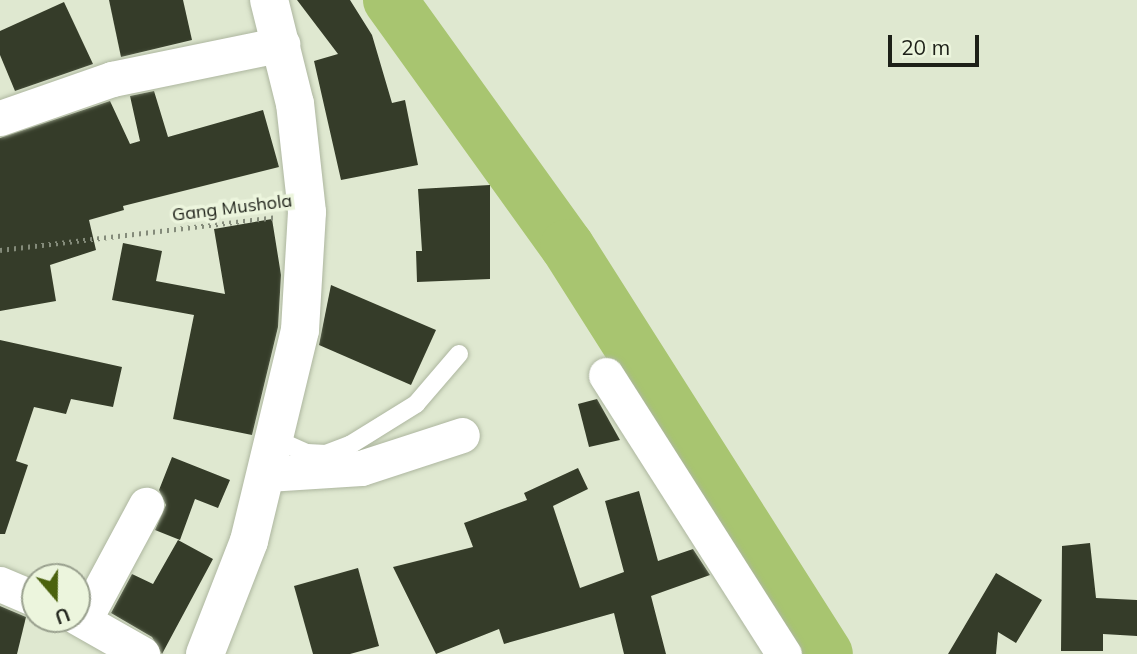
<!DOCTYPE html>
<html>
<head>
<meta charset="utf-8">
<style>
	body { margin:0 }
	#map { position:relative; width:1137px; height:654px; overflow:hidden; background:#dfe8d0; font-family:Mulish,sans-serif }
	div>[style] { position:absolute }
	.river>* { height:54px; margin:-27px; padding:0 27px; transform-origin:27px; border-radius:27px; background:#a8c570 }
	.building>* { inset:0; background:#353c29 }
	.path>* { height:4.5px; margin-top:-2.25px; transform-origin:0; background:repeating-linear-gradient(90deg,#848b7a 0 2px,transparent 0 7px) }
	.roads { filter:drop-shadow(0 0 2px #adb69f) drop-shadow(0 0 2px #adb69f) }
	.lane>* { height:18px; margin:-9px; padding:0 9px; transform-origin:9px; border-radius:9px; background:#fff }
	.street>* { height:35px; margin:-17.5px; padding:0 17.5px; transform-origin:17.5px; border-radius:17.5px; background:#fff }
	.secondary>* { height:38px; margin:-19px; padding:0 19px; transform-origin:19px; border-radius:19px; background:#fff }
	span { translate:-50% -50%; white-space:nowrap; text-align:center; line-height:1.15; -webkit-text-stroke:7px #ecf5dd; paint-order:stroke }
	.street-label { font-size:18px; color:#1d2018 }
	.north { position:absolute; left:21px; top:563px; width:70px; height:70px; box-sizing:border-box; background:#ecf5dd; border:2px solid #99a08e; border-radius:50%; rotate:160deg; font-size:19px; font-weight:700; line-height:28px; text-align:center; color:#1d2018 }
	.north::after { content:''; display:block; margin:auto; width:24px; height:32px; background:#4b620e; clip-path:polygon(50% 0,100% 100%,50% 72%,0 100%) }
	.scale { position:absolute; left:888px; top:35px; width:91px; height:32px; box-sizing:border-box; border:4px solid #1d2018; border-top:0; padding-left:9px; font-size:21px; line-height:24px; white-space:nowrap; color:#1d2018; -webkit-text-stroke:5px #ecf5dd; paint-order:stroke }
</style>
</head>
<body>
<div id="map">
	<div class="river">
		<i style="left:390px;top:0;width:303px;rotate:54.3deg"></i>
		<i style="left:567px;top:246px;width:483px;rotate:57.6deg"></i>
	</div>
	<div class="building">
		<i style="clip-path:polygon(109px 0,183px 0,192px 40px,121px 57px)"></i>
		<i style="clip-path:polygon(297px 0,350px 0,372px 35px,392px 103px,405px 100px,418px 165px,341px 180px,314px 61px,338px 54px)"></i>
		<i style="clip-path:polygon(64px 2px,93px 64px,15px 91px,0 55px,0 31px)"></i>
		<i style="clip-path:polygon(154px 91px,168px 137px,263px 110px,279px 167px,123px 206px,124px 210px,89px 220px,96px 250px,50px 265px,56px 301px,0 311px,0 138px,110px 101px,130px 144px,140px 141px,130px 96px)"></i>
		<i style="clip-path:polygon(490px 185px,490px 279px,417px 282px,416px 251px,422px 251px,418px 189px)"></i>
		<i style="clip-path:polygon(272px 219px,281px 275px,278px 327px,252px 435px,173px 419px,194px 315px,112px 300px,123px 243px,162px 251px,156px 281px,225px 294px,214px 229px)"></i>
		<i style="clip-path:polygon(331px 285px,436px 330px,411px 385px,319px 345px)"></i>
		<i style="clip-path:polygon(0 340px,122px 367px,113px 407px,71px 399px,66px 414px,34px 407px,16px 461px,28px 465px,5px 534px,0 534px)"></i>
		<i style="clip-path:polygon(597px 399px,620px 440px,589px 447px,578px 404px)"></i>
		<i style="clip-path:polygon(172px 457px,230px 480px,218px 508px,195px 499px,180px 540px,155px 530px,166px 505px,159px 490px)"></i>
		<i style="clip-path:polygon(578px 468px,588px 489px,553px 506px,580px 588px,624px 572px,605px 501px,639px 491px,658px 561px,693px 549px,710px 575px,651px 596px,666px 654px,624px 654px,614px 613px,504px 644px,499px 629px,436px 654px,393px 567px,473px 547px,464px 523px,527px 500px,524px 493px)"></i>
		<i style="clip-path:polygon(178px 540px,213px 559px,162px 654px,152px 637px,111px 613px,132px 574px,153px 584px)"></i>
		<i style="clip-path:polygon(1090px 543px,1096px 598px,1137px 600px,1137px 636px,1103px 634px,1103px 651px,1061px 651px,1062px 546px)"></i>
		<i style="clip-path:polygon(358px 568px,379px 646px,350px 654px,313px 654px,294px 586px)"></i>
		<i style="clip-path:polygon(996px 573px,1042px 600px,1016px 643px,998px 632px,996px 654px,948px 654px)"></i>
		<i style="clip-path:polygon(0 606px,26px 617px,17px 654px,0 654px)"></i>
	</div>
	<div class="path">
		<i style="left:0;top:250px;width:277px;rotate:-6.8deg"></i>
	</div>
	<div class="roads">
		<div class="lane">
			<i style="left:275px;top:439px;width:35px;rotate:24deg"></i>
			<i style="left:307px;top:453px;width:19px;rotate:3deg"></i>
			<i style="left:326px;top:454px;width:26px;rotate:-21deg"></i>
			<i style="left:350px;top:445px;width:78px;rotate:-31.8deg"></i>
			<i style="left:416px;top:404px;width:66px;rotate:-49.3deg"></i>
		</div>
		<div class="street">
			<i style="left:0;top:118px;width:119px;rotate:-19.2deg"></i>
			<i style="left:112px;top:79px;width:174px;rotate:-11.6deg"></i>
			<i style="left:606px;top:375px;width:331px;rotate:57.5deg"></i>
			<i style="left:267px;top:474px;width:94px;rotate:-3.7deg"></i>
			<i style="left:361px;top:468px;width:106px;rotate:-18.1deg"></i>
			<i style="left:0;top:584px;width:38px;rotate:23deg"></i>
			<i style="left:77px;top:617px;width:75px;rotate:29.6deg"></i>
			<i style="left:84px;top:620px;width:131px;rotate:-61.7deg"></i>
		</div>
		<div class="secondary">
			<i style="left:205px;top:654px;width:121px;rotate:-68.7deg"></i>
			<i style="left:249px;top:541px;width:217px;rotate:-76.4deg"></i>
			<i style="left:300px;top:330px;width:118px;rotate:-86.6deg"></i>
			<i style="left:307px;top:212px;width:109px;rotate:-96.3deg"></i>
			<i style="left:295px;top:104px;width:107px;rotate:-104deg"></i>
		</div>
	</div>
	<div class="street-label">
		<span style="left:232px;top:208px;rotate:-7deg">Gang Mushola</span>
	</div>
	<div class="north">U</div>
	<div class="scale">20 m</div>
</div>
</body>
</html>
